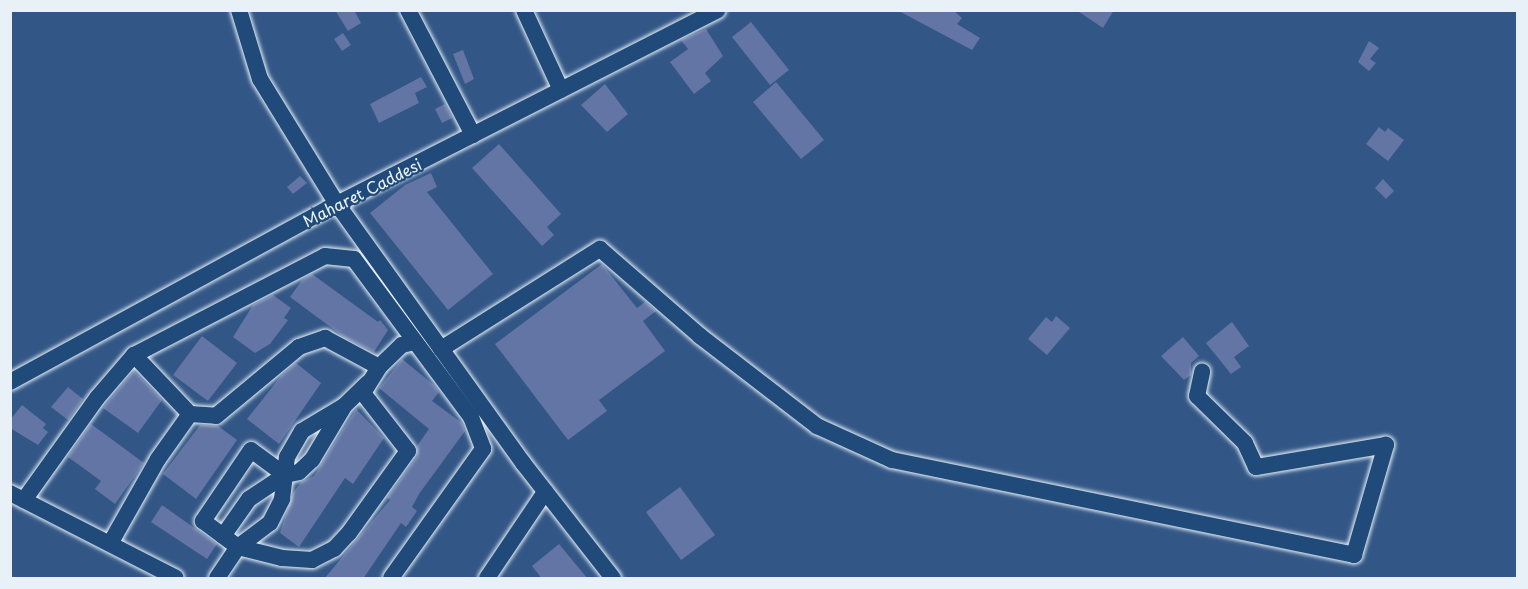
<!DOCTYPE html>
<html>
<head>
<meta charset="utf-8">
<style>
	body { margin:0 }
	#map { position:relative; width:1528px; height:589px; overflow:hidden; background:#325686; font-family:"Playpen Sans",sans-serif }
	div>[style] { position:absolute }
	.building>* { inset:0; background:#6275a4 }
	.roads { filter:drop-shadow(0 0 2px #e8f1f8) drop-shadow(0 0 2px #e8f1f8) }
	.minor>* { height:16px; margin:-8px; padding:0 8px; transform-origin:8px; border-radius:8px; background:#1f4a7a }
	span { translate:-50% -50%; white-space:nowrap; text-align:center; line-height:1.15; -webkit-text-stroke:4.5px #1f4a7a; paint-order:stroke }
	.street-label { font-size:16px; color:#e8f1f8 }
	.frame { position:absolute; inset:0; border:12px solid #e8f1f8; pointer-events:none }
</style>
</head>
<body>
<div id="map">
	<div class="building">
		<i style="clip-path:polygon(335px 10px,354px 10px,361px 23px,348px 31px)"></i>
		<i style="clip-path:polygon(897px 10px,953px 10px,962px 18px,957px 24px,980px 38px,972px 50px)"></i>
		<i style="clip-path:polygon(1076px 10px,1114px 10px,1103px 28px)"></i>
		<i style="clip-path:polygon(751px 22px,789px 70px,770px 85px,732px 37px)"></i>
		<i style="clip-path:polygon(706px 29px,723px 56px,705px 73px,711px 81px,694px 94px,670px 62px,688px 49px,681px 40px)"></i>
		<i style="clip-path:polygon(343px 33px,351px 45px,342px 51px,334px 39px)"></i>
		<i style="clip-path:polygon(1369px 41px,1379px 48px,1370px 59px,1376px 63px,1369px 71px,1358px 62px)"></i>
		<i style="clip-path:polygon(463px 50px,474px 79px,465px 84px,453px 54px)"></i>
		<i style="clip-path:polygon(421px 77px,427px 87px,415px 93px,419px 103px,379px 123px,370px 104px)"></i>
		<i style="clip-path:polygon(776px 82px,824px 140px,801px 159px,753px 102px)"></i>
		<i style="clip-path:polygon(605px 84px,628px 114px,607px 132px,581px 105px)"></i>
		<i style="clip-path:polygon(445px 104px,452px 118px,442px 123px,435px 109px)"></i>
		<i style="clip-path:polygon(1379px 127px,1385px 132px,1388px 128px,1404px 140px,1388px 161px,1366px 144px)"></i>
		<i style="clip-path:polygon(499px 144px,561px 214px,547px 227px,554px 235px,542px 246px,472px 168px)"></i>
		<i style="clip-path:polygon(431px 173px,437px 187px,427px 192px,493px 274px,448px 310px,370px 213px,405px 185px)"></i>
		<i style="clip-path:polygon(300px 176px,307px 183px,293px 194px,287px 187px)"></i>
		<i style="clip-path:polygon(1383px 179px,1394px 191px,1386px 199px,1375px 188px)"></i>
		<i style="clip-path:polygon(602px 264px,637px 308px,645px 302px,656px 311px,643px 321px,665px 351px,599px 400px,607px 411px,568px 440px,495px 344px)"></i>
		<i style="clip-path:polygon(312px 274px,378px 322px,380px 320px,388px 330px,374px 352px,344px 337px,290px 297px,302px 280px)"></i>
		<i style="clip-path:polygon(273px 295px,291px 308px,284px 318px,288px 320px,270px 344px,255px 353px,233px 337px,253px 305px)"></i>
		<i style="clip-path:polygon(1056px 316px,1070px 328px,1047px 355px,1028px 339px,1046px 317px,1052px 322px)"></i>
		<i style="clip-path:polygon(1232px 322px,1249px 346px,1234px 357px,1241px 367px,1231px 374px,1206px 343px)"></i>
		<i style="clip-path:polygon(202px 336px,237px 363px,208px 401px,173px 375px)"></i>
		<i style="clip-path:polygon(1183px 337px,1199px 356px,1191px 363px,1191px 375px,1184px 380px,1161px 356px)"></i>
		<i style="clip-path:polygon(402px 359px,434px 385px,439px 392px,432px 401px,462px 423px,465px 431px,419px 494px,412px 507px,417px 511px,406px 527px,401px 523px,363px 579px,324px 579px,390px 500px,387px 498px,417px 457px,417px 446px,429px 429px,379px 388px)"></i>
		<i style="clip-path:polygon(296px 363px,321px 383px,279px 444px,247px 419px,281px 376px)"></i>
		<i style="clip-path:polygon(134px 371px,162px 400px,138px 433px,103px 408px)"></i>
		<i style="clip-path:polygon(68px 387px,83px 399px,68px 420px,51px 407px)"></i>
		<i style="clip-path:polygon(22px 405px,46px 424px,43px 428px,48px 432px,38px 445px,10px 428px,10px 420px)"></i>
		<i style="clip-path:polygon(356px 409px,384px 438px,353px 484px,345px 478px,299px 547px,280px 533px,293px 493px,301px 482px,314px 476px)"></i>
		<i style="clip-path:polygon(91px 424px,144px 463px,115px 504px,95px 489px,101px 481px,68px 457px)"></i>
		<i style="clip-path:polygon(200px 425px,218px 426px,237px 440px,196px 499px,163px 474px)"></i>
		<i style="clip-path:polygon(680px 487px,715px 535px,681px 560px,646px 512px)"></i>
		<i style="clip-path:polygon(162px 505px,217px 544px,207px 559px,151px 522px)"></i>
		<i style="clip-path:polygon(559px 544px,588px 579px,542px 579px,532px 566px)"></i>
	</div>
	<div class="roads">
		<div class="minor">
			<i style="left:239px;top:10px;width:72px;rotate:73.1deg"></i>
			<i style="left:260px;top:79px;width:147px;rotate:58.4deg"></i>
			<i style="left:337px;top:204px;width:319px;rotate:54.3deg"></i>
			<i style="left:523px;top:463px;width:146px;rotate:52deg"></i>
			<i style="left:408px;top:10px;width:141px;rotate:62.5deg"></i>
			<i style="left:524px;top:10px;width:88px;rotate:65.2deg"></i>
			<i style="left:441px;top:349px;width:188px;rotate:-32.2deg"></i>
			<i style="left:600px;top:249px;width:133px;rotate:41deg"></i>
			<i style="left:700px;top:336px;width:148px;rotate:37.6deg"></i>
			<i style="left:817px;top:426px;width:82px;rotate:24.4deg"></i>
			<i style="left:892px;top:460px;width:472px;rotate:11.6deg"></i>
			<i style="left:1354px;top:555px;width:115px;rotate:-73.8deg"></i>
			<i style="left:1386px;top:445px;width:132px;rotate:170.4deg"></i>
			<i style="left:1256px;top:467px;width:26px;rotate:-115deg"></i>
			<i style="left:1245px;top:443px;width:67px;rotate:-135.6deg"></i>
			<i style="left:1197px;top:396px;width:25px;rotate:-78deg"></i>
			<i style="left:134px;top:355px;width:81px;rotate:46.5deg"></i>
			<i style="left:10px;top:382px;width:372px;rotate:-28.6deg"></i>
			<i style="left:337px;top:204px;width:427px;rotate:-27deg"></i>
			<i style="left:285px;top:475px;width:14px;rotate:-12deg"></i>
			<i style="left:299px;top:472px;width:18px;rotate:-43deg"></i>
			<i style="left:312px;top:460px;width:61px;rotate:-59.2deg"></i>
			<i style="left:10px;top:493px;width:186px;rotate:27.1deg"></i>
			<i style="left:24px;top:500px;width:125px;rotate:-54.4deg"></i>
			<i style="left:97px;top:398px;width:57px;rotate:-49.3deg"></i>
			<i style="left:134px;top:355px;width:215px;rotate:-27.4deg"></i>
			<i style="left:325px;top:256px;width:29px;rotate:6deg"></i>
			<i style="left:354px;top:259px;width:197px;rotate:53.5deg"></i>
			<i style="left:471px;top:417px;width:34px;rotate:69deg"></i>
			<i style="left:483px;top:449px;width:158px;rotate:125.5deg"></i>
			<i style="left:223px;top:536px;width:45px;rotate:-54.9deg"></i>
			<i style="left:249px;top:499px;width:43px;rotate:-33.7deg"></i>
			<i style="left:285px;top:475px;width:42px;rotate:-143.7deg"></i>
			<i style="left:251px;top:450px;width:86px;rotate:124.1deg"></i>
			<i style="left:203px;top:521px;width:44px;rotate:36.6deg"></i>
			<i style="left:238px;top:547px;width:40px;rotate:-37deg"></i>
			<i style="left:270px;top:523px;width:27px;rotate:-63deg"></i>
			<i style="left:282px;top:499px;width:24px;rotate:-83deg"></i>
			<i style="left:285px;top:475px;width:18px;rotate:-84deg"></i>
			<i style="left:287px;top:457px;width:30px;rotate:-60deg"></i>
			<i style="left:302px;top:431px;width:49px;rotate:-30.8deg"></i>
			<i style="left:344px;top:406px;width:33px;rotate:-44deg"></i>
			<i style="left:111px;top:542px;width:95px;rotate:-60.5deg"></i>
			<i style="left:158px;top:459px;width:55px;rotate:-54.6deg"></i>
			<i style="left:190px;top:414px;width:26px;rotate:4deg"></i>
			<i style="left:216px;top:416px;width:108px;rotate:-39.7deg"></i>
			<i style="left:299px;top:347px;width:28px;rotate:-19deg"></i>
			<i style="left:325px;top:338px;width:61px;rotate:28.2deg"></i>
			<i style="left:217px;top:578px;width:37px;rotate:-56deg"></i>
			<i style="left:238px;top:547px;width:45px;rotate:14deg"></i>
			<i style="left:282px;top:558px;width:30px;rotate:4deg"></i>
			<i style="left:312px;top:560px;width:25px;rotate:-27deg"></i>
			<i style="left:334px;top:549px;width:22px;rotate:-47deg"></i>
			<i style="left:349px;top:533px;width:101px;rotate:-54.3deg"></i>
			<i style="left:408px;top:451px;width:73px;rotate:-127.8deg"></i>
			<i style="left:363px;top:393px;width:31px;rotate:-58deg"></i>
			<i style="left:379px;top:367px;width:32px;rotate:-44deg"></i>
			<i style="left:402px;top:345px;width:13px;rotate:-13deg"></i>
			<i style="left:487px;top:578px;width:104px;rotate:-56deg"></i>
		</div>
	</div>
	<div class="street-label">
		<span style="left:362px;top:192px;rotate:-27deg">Maharet Caddesi</span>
	</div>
	<div class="frame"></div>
</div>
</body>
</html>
